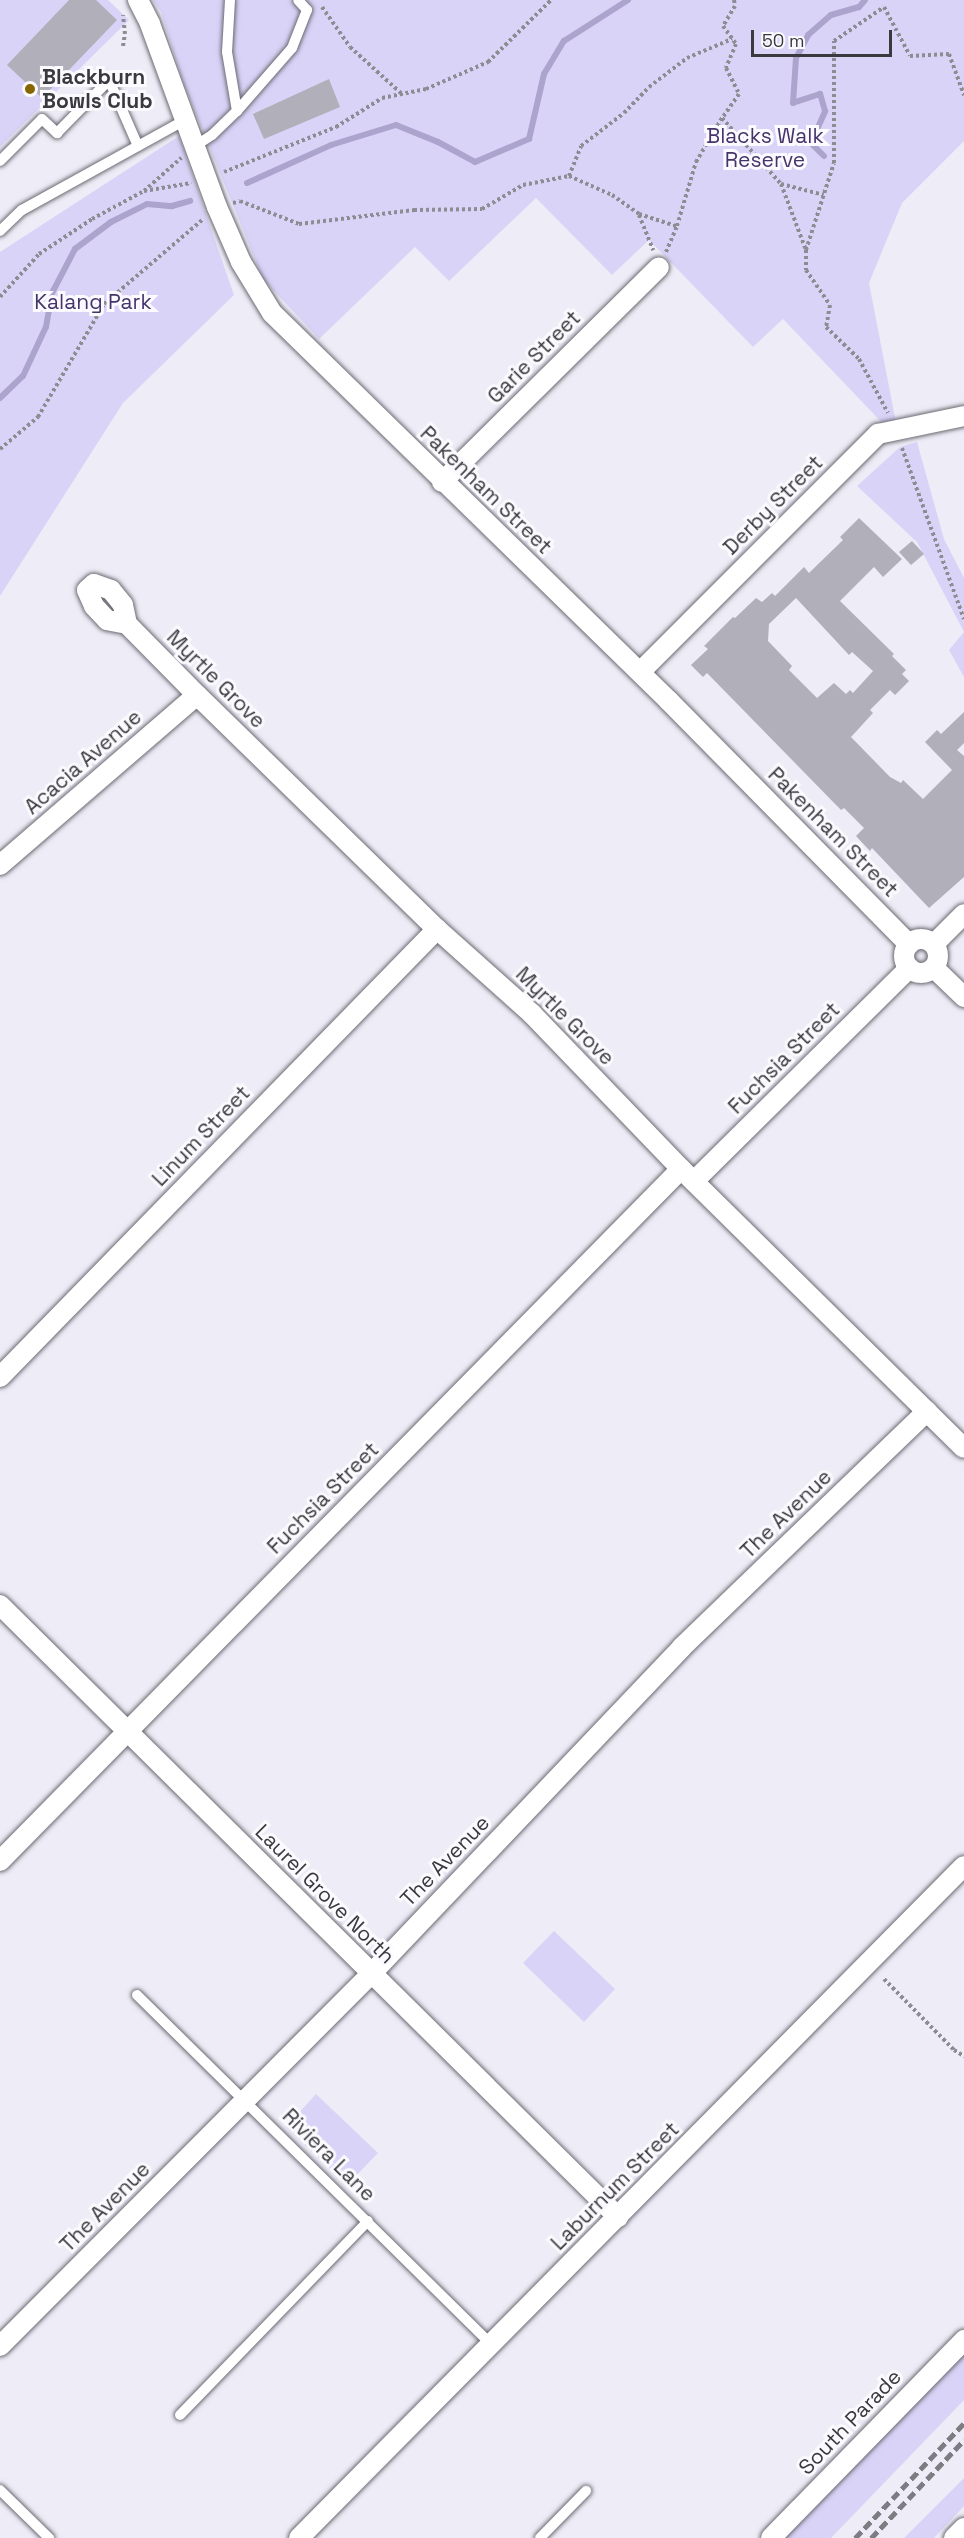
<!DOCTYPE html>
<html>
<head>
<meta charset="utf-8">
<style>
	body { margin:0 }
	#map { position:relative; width:964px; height:2538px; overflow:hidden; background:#eeecf6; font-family:"Space Grotesk",sans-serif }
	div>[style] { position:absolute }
	.green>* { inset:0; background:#dad3f8 }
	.stream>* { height:6px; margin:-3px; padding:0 3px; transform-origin:3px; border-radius:3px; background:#ada4ce }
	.building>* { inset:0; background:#b1afb9 }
	.path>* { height:4px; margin-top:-2px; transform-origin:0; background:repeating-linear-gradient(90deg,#8d8c93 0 3px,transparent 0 6px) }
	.roads { filter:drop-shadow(0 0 2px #6c6a73) drop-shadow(0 0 2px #6c6a73) }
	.service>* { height:10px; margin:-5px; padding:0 5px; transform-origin:5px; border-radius:5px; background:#fff }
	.minor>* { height:20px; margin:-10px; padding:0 10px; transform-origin:10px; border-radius:10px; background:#fff }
	.minor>.ring { margin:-10px; padding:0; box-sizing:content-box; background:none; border:20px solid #fff; border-radius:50% }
	.rail>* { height:4.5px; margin-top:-2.25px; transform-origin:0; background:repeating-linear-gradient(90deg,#7c7c82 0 9px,transparent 0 13.5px) }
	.dots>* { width:16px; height:16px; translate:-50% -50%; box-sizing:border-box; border:3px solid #fbfafe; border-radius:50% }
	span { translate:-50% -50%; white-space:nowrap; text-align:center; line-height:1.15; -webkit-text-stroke:6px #fbfafe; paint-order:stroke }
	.poi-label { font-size:21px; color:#3a3a3e; font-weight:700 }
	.left { translate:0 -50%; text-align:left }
	.park-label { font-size:21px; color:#44346a }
	.street-label { font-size:21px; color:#3a3a3e }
	.scale { position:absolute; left:751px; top:30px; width:141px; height:27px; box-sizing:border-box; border:3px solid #3a3a3e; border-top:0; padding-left:8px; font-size:18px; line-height:21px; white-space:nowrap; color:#3a3a3e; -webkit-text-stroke:4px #fbfafe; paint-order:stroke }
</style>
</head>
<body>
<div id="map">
	<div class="green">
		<i style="clip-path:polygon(0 0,108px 0,129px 20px,0 147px)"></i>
		<i style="clip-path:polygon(153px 0,964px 0,964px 141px,902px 203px,869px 283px,897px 428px,889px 430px,783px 319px,753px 347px,649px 240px,612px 275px,536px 198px,449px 281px,415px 247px,319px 339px,263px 279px,183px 82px,161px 12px)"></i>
		<i style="clip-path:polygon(179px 136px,234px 295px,123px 403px,0 596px,0 252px)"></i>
		<i style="clip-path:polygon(917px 442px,944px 539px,964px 578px,964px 677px,949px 650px,964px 632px,917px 542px,857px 486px,900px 447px)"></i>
		<i style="clip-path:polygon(554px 1931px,615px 1989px,584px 2022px,523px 1963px)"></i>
		<i style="clip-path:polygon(316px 2094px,378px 2153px,347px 2185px,286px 2127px)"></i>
		<i style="clip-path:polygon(964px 2353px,964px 2400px,831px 2538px,785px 2538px)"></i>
		<i style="clip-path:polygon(964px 2478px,964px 2506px,934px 2538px,904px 2538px)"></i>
	</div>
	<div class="stream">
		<i style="left:824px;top:156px;width:18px;rotate:-135deg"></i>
		<i style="left:811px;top:143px;width:35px;rotate:-66deg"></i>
		<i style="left:825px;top:111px;width:18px;rotate:-106deg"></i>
		<i style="left:820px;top:94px;width:28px;rotate:162deg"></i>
		<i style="left:793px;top:103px;width:45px;rotate:-86.2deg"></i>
		<i style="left:796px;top:58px;width:26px;rotate:-62deg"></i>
		<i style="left:808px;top:35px;width:30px;rotate:-41deg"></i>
		<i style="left:831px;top:15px;width:29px;rotate:-16deg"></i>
		<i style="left:859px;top:7px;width:9px;rotate:-49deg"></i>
		<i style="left:247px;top:183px;width:92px;rotate:-24.3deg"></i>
		<i style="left:331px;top:145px;width:68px;rotate:-17.1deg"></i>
		<i style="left:396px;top:125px;width:45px;rotate:22deg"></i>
		<i style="left:438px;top:142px;width:42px;rotate:28.4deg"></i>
		<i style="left:475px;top:162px;width:59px;rotate:-23.1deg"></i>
		<i style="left:529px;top:139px;width:67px;rotate:-77deg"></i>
		<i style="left:544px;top:74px;width:39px;rotate:-59deg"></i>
		<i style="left:564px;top:41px;width:76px;rotate:-32.6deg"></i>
		<i style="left:0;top:398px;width:32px;rotate:-44deg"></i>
		<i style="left:23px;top:376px;width:54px;rotate:-64.9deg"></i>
		<i style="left:46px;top:327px;width:35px;rotate:-80deg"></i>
		<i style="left:52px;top:293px;width:50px;rotate:-62.4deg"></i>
		<i style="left:75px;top:249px;width:45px;rotate:-36.9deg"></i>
		<i style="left:111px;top:222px;width:40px;rotate:-26.6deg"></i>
		<i style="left:147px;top:204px;width:25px;rotate:5deg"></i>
		<i style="left:172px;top:206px;width:19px;rotate:-16deg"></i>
	</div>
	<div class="building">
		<i style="clip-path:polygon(69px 0,96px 0,117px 20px,42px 98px,7px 65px)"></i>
		<i style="clip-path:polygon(329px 79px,340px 107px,264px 139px,253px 114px)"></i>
		<i style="clip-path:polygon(evenodd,859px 518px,902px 559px,883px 577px,874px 567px,840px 601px,894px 654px,892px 656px,906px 670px,902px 674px,909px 681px,895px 695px,890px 690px,870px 710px,873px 713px,851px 737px,890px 777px,901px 783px,903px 780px,923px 799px,952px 770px,925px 742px,937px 730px,941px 734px,964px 712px,964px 743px,957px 750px,964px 756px,964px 877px,929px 908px,872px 848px,870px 851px,856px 836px,864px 828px,844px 808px,841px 810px,707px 673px,703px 677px,691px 665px,708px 649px,704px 646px,733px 617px,735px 618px,756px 598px,762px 602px,772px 593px,775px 596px,804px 567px,809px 573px,843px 540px,840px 537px,859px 518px,796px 598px,849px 655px,852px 652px,873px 671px,853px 693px,850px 690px,846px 694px,834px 683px,817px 698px,789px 670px,792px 666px,768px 641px,769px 624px,796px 598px)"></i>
		<i style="clip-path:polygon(912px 541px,924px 554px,911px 565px,899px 552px)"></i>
	</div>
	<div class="path">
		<i style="left:734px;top:0;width:6px;rotate:81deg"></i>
		<i style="left:735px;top:6px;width:23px;rotate:121deg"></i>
		<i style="left:723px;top:26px;width:22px;rotate:54deg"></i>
		<i style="left:736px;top:44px;width:26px;rotate:113deg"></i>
		<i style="left:726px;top:68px;width:29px;rotate:63deg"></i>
		<i style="left:739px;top:94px;width:29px;rotate:125deg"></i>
		<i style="left:722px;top:118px;width:89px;rotate:48.2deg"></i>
		<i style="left:781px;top:184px;width:71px;rotate:69.3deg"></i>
		<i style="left:806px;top:250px;width:20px;rotate:90deg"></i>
		<i style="left:806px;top:270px;width:42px;rotate:55.6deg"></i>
		<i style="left:830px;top:305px;width:22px;rotate:100deg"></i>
		<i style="left:826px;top:327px;width:46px;rotate:44.1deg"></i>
		<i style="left:859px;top:359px;width:61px;rotate:61.8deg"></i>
		<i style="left:322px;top:7px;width:49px;rotate:55deg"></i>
		<i style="left:350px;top:47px;width:70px;rotate:42.1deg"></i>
		<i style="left:123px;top:46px;width:12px;rotate:-81deg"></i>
		<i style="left:125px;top:34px;width:19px;rotate:-96deg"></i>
		<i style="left:224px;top:172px;width:121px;rotate:-21.9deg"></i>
		<i style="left:336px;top:127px;width:54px;rotate:-32.2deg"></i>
		<i style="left:382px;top:98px;width:45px;rotate:-11.6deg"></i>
		<i style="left:426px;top:89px;width:68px;rotate:-23.5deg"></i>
		<i style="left:488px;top:62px;width:88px;rotate:-44.5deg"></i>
		<i style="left:569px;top:176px;width:47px;rotate:23.8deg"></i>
		<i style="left:612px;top:195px;width:33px;rotate:35deg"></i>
		<i style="left:639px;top:214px;width:40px;rotate:18deg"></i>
		<i style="left:781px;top:184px;width:44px;rotate:14.3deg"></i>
		<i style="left:144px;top:191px;width:48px;rotate:-9.7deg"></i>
		<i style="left:233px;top:203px;width:7px;rotate:-16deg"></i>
		<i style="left:240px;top:201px;width:63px;rotate:21.3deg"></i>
		<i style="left:299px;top:224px;width:116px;rotate:-6.9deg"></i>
		<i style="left:414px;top:210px;width:68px;rotate:-0.8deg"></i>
		<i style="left:482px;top:209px;width:48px;rotate:-30.3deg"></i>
		<i style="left:523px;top:185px;width:47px;rotate:-11.1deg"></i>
		<i style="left:569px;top:176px;width:32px;rotate:-68deg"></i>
		<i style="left:581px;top:146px;width:54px;rotate:-37.5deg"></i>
		<i style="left:624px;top:113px;width:36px;rotate:-46deg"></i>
		<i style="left:649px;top:87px;width:48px;rotate:-37.3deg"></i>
		<i style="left:687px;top:58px;width:49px;rotate:-22.9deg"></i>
		<i style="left:639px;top:215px;width:38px;rotate:68deg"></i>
		<i style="left:806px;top:250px;width:91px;rotate:-72.2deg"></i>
		<i style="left:834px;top:163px;width:122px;rotate:-90deg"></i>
		<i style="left:834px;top:41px;width:60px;rotate:-34.2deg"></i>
		<i style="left:884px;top:7px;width:55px;rotate:62deg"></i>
		<i style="left:910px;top:56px;width:39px;rotate:-3deg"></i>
		<i style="left:949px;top:54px;width:44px;rotate:69.9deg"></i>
		<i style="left:666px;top:252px;width:28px;rotate:-67deg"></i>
		<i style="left:677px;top:226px;width:67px;rotate:-73.5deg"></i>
		<i style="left:696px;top:162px;width:51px;rotate:-59.4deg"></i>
		<i style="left:0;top:297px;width:58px;rotate:-47.8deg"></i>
		<i style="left:39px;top:254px;width:64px;rotate:-33.4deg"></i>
		<i style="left:92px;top:219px;width:59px;rotate:-28.3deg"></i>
		<i style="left:144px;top:191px;width:50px;rotate:-41.7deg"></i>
		<i style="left:902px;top:448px;width:182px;rotate:70.1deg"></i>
		<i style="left:0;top:449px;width:50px;rotate:-40.1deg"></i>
		<i style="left:38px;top:417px;width:131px;rotate:-59.7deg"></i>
		<i style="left:104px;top:304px;width:130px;rotate:-40.6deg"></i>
		<i style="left:884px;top:1979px;width:100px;rotate:45.4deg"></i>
		<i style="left:954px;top:2050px;width:12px;rotate:31deg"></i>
	</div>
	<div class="roads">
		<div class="service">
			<i style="left:230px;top:0;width:52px;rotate:93.3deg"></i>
			<i style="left:227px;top:52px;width:60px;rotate:80.4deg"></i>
			<i style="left:195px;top:146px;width:20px;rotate:-33deg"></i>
			<i style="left:212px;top:135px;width:35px;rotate:-44deg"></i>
			<i style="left:237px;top:111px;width:84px;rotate:-48.9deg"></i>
			<i style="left:292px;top:48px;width:41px;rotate:-68.5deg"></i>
			<i style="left:307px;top:10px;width:13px;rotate:-132deg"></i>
			<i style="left:0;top:161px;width:59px;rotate:-45deg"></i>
			<i style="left:42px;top:119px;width:21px;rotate:43deg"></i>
			<i style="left:57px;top:133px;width:74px;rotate:-45.5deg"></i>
			<i style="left:109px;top:80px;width:72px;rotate:66.3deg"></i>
			<i style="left:0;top:231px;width:30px;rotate:-44deg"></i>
			<i style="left:22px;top:210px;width:186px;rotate:-28.9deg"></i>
			<i style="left:137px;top:1995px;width:497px;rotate:44.6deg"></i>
			<i style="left:180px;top:2415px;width:270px;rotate:-45.9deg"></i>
			<i style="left:0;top:2490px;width:69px;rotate:44.4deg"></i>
			<i style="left:540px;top:2538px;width:66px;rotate:-45.6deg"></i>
		</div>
		<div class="minor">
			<i style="left:138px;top:0;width:27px;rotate:63deg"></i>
			<i style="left:150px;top:24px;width:195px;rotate:69.9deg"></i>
			<i style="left:217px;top:207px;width:60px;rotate:66.4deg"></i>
			<i style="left:241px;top:262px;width:60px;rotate:58.7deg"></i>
			<i style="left:272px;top:313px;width:555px;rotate:44.34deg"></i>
			<i style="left:669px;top:701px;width:342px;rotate:45.4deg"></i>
			<i style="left:442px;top:482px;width:305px;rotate:-44.7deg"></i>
			<i style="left:94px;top:584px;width:18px;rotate:19deg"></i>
			<i style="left:111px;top:590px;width:19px;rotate:51deg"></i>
			<i style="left:123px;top:605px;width:19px;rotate:78deg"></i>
			<i style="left:127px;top:624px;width:20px;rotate:-169deg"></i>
			<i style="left:107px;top:620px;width:19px;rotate:-133deg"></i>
			<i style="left:94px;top:606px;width:17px;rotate:-114deg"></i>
			<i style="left:87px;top:590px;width:9px;rotate:-41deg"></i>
			<i style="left:127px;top:624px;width:100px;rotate:45.4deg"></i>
			<i style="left:197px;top:695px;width:335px;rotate:44.3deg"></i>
			<i style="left:437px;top:929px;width:127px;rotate:41.8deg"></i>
			<i style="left:532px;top:1014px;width:215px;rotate:46.1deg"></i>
			<i style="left:681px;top:1169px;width:397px;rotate:44.6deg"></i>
			<i style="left:640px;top:672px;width:337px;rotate:-45deg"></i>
			<i style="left:878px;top:434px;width:88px;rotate:-11.8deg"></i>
			<i style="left:0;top:865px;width:260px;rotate:-40.8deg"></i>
			<i class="ring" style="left:904px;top:939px;width:14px;height:14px"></i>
			<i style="left:934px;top:944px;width:42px;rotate:-45deg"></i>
			<i style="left:934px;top:968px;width:42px;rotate:44deg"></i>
			<i style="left:694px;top:1181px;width:303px;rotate:-44.7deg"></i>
			<i style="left:0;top:1377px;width:626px;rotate:-45.71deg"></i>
			<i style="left:0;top:1605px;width:870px;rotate:44.72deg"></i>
			<i style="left:0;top:1861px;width:971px;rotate:-45.46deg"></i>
			<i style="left:0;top:2346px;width:525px;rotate:-45.08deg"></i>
			<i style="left:371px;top:1974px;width:451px;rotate:-46.4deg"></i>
			<i style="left:682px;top:1647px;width:340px;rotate:-43.9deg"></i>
			<i style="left:299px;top:2538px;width:945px;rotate:-45.3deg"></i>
			<i style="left:771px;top:2538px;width:277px;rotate:-45.7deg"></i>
			<i style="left:954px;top:2538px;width:14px;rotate:-45deg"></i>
		</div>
	</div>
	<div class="rail">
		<i style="left:855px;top:2538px;width:158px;rotate:-46.5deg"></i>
		<i style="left:871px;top:2538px;width:135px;rotate:-46.5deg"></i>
	</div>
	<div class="dots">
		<i style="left:30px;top:89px;background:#876500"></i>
	</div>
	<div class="poi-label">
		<span class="left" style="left:42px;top:89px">Blackburn<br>Bowls Club</span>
	</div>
	<div class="park-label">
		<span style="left:765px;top:148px">Blacks Walk<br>Reserve</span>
		<span style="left:93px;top:302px">Kalang Park</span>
	</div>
	<div class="street-label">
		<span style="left:534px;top:357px;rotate:-45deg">Garie Street</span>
		<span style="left:486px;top:490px;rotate:44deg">Pakenham Street</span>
		<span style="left:773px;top:505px;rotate:-45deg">Derby Street</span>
		<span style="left:216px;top:679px;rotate:45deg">Myrtle Grove</span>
		<span style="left:83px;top:762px;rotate:-41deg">Acacia Avenue</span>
		<span style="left:833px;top:832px;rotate:45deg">Pakenham Street</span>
		<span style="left:565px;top:1016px;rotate:45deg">Myrtle Grove</span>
		<span style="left:784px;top:1058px;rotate:-45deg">Fuchsia Street</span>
		<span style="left:201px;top:1136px;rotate:-46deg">Linum Street</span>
		<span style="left:323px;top:1498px;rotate:-45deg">Fuchsia Street</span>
		<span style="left:786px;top:1514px;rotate:-44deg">The Avenue</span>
		<span style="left:445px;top:1861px;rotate:-46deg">The Avenue</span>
		<span style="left:325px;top:1894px;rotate:45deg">Laurel Grove North</span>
		<span style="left:329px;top:2155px;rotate:45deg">Riviera Lane</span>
		<span style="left:615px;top:2186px;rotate:-45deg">Laburnum Street</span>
		<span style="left:105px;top:2207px;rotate:-45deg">The Avenue</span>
		<span style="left:850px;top:2422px;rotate:-46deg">South Parade</span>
	</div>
	<div class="scale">50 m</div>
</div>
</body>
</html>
